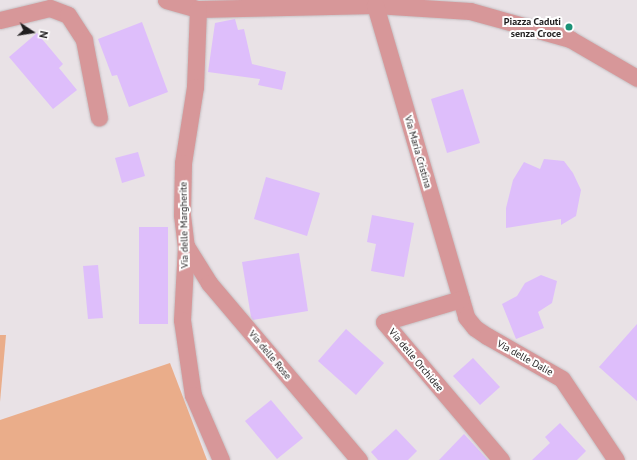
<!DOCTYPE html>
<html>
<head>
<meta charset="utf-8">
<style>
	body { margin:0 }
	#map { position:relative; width:637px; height:460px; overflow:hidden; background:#e9e2e6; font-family:"PT Sans",sans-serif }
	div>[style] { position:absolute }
	.green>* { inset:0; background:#eaad8a }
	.building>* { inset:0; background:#debefb }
	.roads { filter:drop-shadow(0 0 1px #c5bfc2) drop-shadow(0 0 1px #c5bfc2) }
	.minor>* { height:17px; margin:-8.5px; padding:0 8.5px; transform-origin:8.5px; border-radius:8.5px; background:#d79799 }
	.dots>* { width:11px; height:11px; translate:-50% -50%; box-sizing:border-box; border:2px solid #fff; border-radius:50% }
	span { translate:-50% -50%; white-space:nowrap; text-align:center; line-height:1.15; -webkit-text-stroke:4px #fff; paint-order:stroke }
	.poi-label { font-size:10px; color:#201e1f; font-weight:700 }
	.right { translate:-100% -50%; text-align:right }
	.street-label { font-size:10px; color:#201e1f }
	.north { position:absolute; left:12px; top:12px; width:40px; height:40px; -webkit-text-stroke:3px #fff; paint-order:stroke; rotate:102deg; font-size:11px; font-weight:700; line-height:16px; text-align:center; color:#201e1f }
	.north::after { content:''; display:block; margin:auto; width:14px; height:18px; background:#201e1f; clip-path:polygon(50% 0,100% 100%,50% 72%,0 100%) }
</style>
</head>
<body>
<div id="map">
	<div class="green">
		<i style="clip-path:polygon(0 335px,6px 335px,0 402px)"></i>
		<i style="clip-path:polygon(170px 363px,207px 460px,0 460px,0 420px)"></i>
	</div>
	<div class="building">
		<i style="clip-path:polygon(235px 19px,238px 30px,244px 29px,252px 64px,286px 72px,282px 90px,258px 85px,260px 79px,208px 72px,215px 23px)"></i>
		<i style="clip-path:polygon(142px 22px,168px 92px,129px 107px,117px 75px,112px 76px,98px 39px)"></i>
		<i style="clip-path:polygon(37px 33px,63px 64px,59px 68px,77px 90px,53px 109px,9px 57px)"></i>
		<i style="clip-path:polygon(463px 89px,480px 143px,447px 153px,431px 99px)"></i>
		<i style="clip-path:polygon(138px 152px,145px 176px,122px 183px,115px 158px)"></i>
		<i style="clip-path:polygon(544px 159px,564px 161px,573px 173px,581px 190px,576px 216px,561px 225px,561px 219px,506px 228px,506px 208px,513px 180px,524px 162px,540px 169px)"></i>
		<i style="clip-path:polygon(266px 177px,320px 193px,307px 236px,254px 219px)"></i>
		<i style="clip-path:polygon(372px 215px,414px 223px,404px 277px,371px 271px,376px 244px,367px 242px)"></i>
		<i style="clip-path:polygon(139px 227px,168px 227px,168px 324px,139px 324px)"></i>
		<i style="clip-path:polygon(299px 253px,308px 311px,253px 320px,251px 317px,242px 262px)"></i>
		<i style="clip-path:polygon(98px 265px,103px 318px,88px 319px,83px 266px)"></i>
		<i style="clip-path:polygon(541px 275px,557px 281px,552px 303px,538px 312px,544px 328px,516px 339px,502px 304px,517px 296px,525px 283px)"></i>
		<i style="clip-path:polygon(637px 324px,637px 401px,599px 367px)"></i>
		<i style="clip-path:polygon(346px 329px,384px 363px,356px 395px,318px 361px)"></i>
		<i style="clip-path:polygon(473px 358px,500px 387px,480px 405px,453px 376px)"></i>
		<i style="clip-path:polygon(271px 400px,303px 438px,277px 459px,245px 421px)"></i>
		<i style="clip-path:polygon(560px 423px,586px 451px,577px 460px,532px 460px,550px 443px,545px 437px)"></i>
		<i style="clip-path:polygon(396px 429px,417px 451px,408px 460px,378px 460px,371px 452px)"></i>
		<i style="clip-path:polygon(464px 434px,488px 460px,439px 460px)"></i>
	</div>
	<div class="roads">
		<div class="minor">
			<i style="left:166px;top:0;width:33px;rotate:16deg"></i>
			<i style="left:198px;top:9px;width:177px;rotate:-1.3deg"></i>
			<i style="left:375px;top:5px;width:95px;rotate:3.6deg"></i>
			<i style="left:470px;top:11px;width:104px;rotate:15.6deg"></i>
			<i style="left:570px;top:39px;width:78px;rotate:30.2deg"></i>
			<i style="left:375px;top:5px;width:325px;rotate:73.7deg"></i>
			<i style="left:466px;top:317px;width:14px;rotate:51deg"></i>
			<i style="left:475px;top:328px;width:14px;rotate:34deg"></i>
			<i style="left:487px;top:336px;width:86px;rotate:29.8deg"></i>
			<i style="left:562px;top:379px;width:97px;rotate:56.3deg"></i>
			<i style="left:198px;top:9px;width:78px;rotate:92.2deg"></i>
			<i style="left:195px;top:87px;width:77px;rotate:99deg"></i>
			<i style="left:183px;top:163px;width:52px;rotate:91.1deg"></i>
			<i style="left:182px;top:215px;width:31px;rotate:83deg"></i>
			<i style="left:186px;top:246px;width:74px;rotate:93.1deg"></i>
			<i style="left:182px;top:320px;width:76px;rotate:81.7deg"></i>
			<i style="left:193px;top:395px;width:71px;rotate:66.7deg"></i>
			<i style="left:0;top:20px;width:51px;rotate:-13.5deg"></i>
			<i style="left:50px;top:8px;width:19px;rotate:21deg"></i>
			<i style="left:68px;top:15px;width:30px;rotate:57deg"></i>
			<i style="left:84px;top:40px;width:79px;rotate:79.1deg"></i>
			<i style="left:186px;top:246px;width:44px;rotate:58.1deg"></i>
			<i style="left:209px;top:283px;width:232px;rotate:49.7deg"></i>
			<i style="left:461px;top:299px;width:80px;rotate:163.4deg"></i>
			<i style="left:384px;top:322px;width:181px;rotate:49.7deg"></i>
		</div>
	</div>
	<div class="dots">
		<i style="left:569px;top:27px;background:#1b9277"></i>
	</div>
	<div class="poi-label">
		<span class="right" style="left:561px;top:27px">Piazza Caduti<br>senza Croce</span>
	</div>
	<div class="street-label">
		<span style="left:418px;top:152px;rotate:74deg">Via Maria Cristina</span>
		<span style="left:184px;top:225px;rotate:-91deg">Via delle Margherite</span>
		<span style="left:270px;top:355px;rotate:50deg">Via delle Rose</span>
		<span style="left:525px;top:358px;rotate:29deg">Via delle Dalie</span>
		<span style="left:416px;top:360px;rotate:50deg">Via delle Orchidee</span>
	</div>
	<div class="north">N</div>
</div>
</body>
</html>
